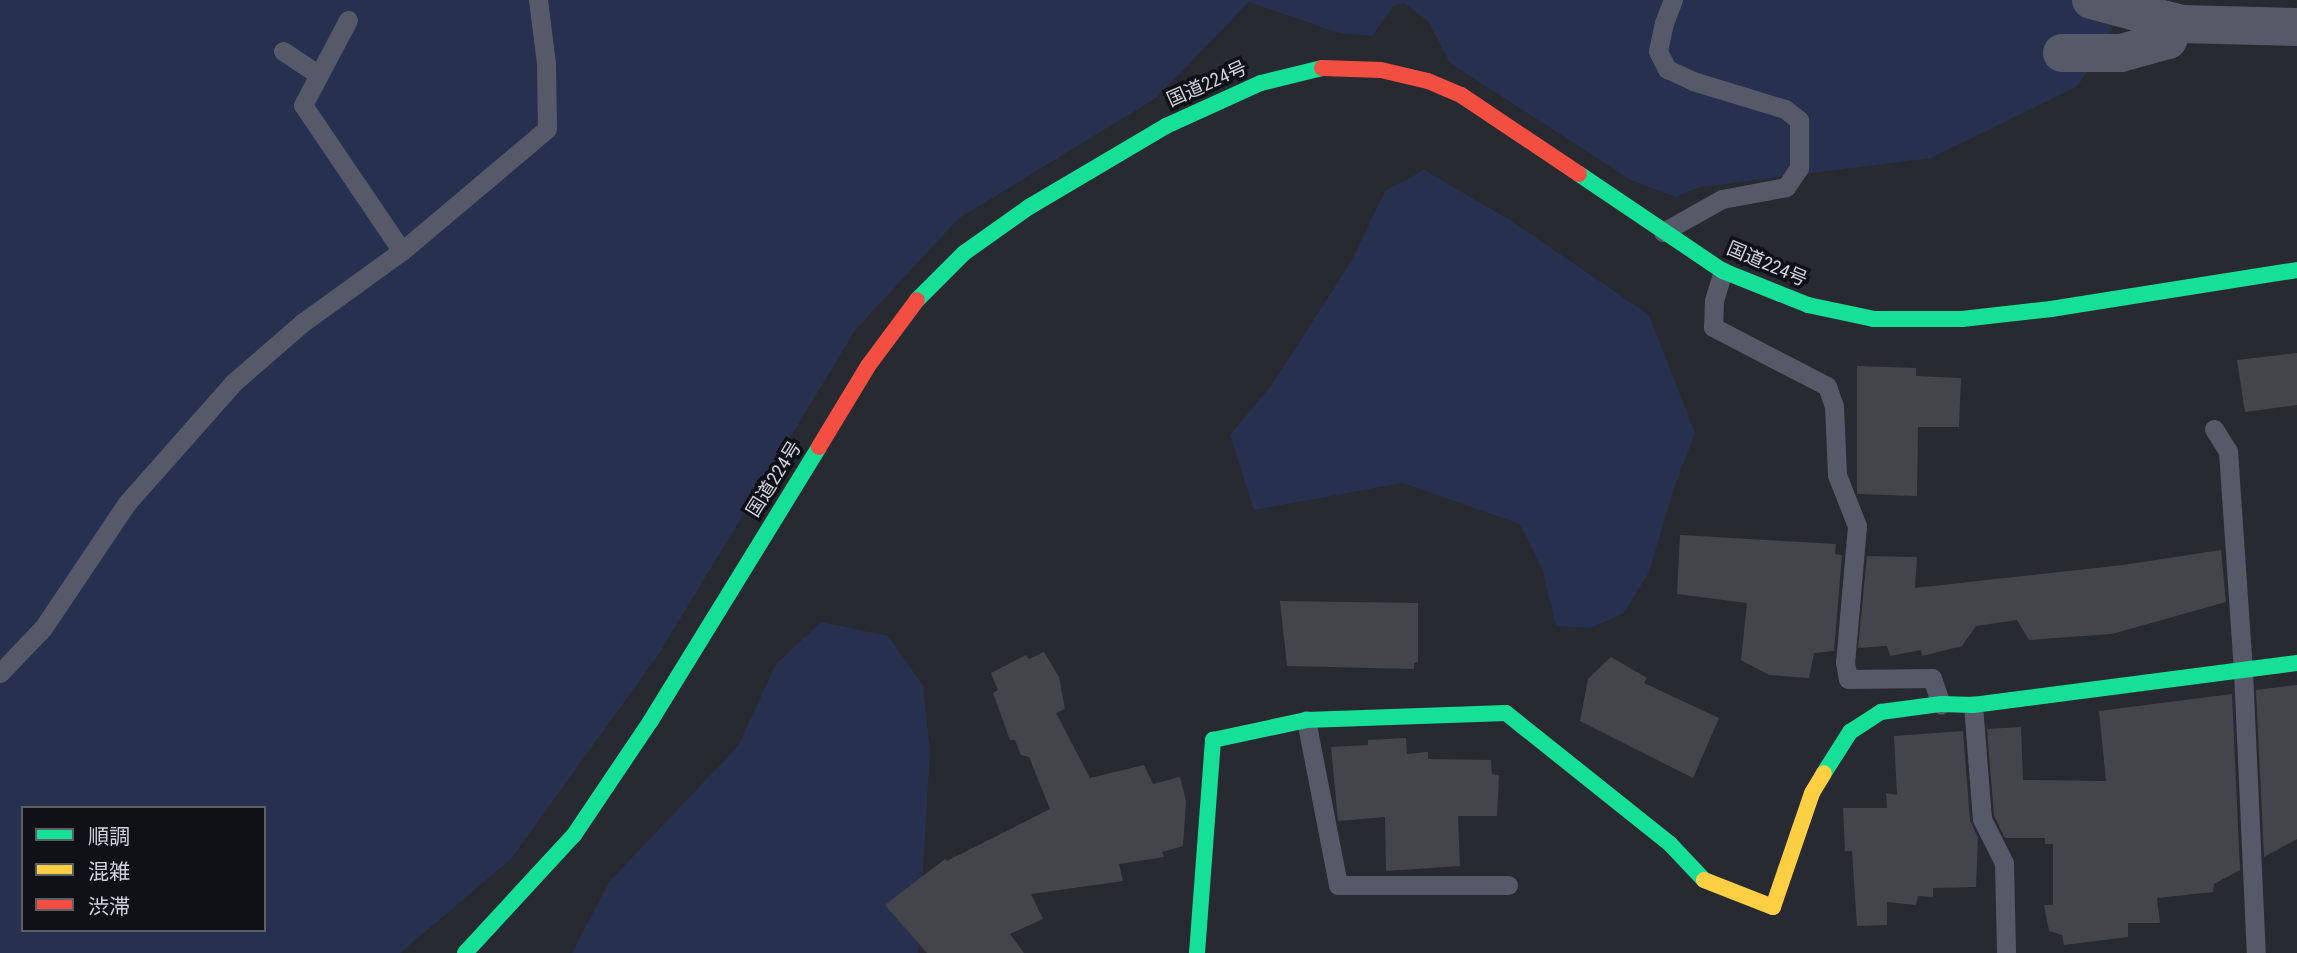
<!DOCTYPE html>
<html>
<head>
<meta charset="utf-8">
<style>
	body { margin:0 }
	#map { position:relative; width:2297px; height:953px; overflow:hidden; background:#282a31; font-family:"Roboto Condensed","Noto Sans JP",sans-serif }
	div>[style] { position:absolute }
	.green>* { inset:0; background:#27304e }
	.building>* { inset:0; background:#43454b }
	.lane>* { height:19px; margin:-9.5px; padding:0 9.5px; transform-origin:9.5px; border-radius:9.5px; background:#565a68 }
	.street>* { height:38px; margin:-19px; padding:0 19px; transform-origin:19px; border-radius:19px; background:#565a68 }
	.fast>* { height:16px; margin:-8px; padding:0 8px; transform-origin:8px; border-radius:8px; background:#16e098 }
	.slow>* { height:16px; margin:-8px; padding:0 8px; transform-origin:8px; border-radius:8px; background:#ffcf43 }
	.jam>* { height:16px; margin:-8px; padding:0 8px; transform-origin:8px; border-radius:8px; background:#f24e42 }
	span { translate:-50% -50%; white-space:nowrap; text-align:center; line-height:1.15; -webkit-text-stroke:7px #0f1117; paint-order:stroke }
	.street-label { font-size:19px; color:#d0d3db }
	.legend { position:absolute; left:21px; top:806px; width:245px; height:126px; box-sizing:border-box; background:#0f1117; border:2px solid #5c5f65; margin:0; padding:9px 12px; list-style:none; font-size:21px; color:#d0d3db }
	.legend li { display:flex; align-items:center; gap:14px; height:35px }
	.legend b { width:35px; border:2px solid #5c5f65 }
</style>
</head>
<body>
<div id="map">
	<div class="green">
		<i style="clip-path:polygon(evenodd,0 0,2128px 0,2078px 86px,1931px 158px,1700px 187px,1676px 197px,1631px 180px,1450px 63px,1428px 21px,1404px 3px,1393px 6px,1372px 36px,1339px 33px,1249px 2px,1156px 98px,958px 219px,856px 329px,658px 655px,511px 859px,400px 953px,0 953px,0 0,23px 808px,264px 808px,264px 930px,23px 930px,23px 808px)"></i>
		<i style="clip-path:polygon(1424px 170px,1510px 220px,1649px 315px,1695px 433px,1674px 488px,1649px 572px,1624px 613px,1591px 628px,1556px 626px,1542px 569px,1520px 524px,1403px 483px,1254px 510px,1230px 435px,1271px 386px,1351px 262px,1385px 191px)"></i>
		<i style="clip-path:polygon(821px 622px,888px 636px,923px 685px,930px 752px,918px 953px,572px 953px,609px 882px,738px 746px,776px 664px)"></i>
	</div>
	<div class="building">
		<i style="clip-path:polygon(2297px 353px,2297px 405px,2245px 412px,2237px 360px)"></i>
		<i style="clip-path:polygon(1857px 366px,1916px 368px,1916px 376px,1961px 378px,1959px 427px,1918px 427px,1917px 496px,1857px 494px)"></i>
		<i style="clip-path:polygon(1680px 535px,1836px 544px,1835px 554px,1842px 555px,1834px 651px,1814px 653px,1809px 678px,1769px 675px,1741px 660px,1747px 603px,1677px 594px)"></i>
		<i style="clip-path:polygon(2221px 550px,2226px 602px,2112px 634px,2029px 640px,2017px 620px,1976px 626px,1962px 646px,1922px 656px,1921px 650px,1890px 656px,1887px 646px,1858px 648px,1867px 556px,1917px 557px,1915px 588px,2123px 565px)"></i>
		<i style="clip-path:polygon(1280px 601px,1418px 603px,1418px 662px,1414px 663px,1414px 669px,1287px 666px)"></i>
		<i style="clip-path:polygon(1044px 652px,1059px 677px,1065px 709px,1056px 713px,1090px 778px,1144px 765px,1153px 784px,1180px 777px,1186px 801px,1183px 846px,1162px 852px,1164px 857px,1119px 864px,1123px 881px,1031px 894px,1043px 919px,1010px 934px,1024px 953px,927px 953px,885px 905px,945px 859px,947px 861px,1050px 809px,1029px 757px,1021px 755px,1015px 740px,1010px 740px,993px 693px,998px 690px,991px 673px,1026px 655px,1029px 659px)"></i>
		<i style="clip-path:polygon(1611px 657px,1647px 678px,1644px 683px,1719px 718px,1693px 778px,1580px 721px,1588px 679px)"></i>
		<i style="clip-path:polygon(2297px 685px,2297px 839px,2264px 857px,2256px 690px)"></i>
		<i style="clip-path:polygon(2232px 694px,2240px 870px,2214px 884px,2213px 892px,2157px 898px,2160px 923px,2128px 923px,2128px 937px,2064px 945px,2062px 935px,2049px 931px,2044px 905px,2053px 905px,2053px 844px,2045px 844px,2045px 838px,2005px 838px,1994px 816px,1987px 729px,2021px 727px,2023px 780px,2106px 781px,2099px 711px)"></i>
		<i style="clip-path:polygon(1963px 731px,1970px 820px,1978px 838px,1976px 887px,1933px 888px,1933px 897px,1918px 896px,1916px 905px,1887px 902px,1887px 925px,1857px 926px,1852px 851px,1845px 851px,1843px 808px,1887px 808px,1886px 793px,1897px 795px,1894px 736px)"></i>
		<i style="clip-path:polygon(1406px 738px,1407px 754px,1428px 752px,1428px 759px,1491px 760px,1492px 774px,1499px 775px,1497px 816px,1458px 816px,1460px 866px,1386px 871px,1385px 817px,1338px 821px,1331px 747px,1368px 745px,1368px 740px)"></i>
	</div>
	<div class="lane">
		<i style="left:348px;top:20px;width:96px;rotate:117.9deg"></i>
		<i style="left:303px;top:105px;width:176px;rotate:55.9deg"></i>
		<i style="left:283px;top:51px;width:43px;rotate:33.7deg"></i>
		<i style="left:1663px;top:232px;width:68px;rotate:-29.2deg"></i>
		<i style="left:1722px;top:199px;width:65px;rotate:-10.6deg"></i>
		<i style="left:1786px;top:187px;width:23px;rotate:-56deg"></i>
		<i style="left:1799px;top:168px;width:48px;rotate:-90deg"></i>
		<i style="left:1799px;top:120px;width:18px;rotate:-142deg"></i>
		<i style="left:1785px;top:109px;width:96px;rotate:-163.1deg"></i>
		<i style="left:1693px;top:81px;width:29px;rotate:-155deg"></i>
		<i style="left:1667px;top:69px;width:20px;rotate:-117deg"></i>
		<i style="left:1658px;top:51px;width:29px;rotate:-78deg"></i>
		<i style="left:1664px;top:23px;width:25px;rotate:-69deg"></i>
		<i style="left:1723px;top:271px;width:31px;rotate:107deg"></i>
		<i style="left:1714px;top:301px;width:26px;rotate:92deg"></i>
		<i style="left:1713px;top:327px;width:128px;rotate:27.4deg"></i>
		<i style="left:1827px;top:386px;width:21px;rotate:71deg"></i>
		<i style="left:1834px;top:406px;width:69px;rotate:87.5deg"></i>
		<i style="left:1837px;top:475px;width:55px;rotate:68.6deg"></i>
		<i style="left:1857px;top:526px;width:137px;rotate:95deg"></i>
		<i style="left:1845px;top:662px;width:17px;rotate:80deg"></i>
		<i style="left:1848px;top:679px;width:84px;rotate:-0.7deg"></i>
		<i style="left:1932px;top:678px;width:28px;rotate:71deg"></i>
		<i style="left:2214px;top:429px;width:26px;rotate:58deg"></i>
		<i style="left:2228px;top:451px;width:221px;rotate:86.1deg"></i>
		<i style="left:2243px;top:671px;width:282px;rotate:87.4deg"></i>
		<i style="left:0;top:673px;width:62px;rotate:-46.3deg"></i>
		<i style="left:43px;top:628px;width:151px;rotate:-56.1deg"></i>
		<i style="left:127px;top:503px;width:160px;rotate:-48.5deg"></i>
		<i style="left:233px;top:383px;width:91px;rotate:-41deg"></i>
		<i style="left:302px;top:323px;width:123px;rotate:-35.8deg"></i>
		<i style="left:402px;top:251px;width:189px;rotate:-40.1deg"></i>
		<i style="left:547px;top:129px;width:66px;rotate:-90.9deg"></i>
		<i style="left:546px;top:63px;width:64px;rotate:-97.2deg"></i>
		<i style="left:1973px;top:705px;width:114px;rotate:85.5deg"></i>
		<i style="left:1982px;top:819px;width:49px;rotate:63.4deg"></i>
		<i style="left:2004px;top:863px;width:90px;rotate:88.7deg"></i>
		<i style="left:1306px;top:720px;width:168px;rotate:79deg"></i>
		<i style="left:1338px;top:885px;width:170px"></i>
	</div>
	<div class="street">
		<i style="left:2091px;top:0;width:93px;rotate:14.9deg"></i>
		<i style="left:2181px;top:24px;width:116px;rotate:1.5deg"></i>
		<i style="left:2062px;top:53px;width:59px"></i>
		<i style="left:2121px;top:53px;width:49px;rotate:-15.5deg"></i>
		<i style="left:2168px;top:40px;width:19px;rotate:-74deg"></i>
	</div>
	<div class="fast">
		<i style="left:1579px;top:174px;width:174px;rotate:34deg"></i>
		<i style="left:1723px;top:271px;width:92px;rotate:21.8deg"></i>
		<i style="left:1808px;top:305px;width:67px;rotate:12deg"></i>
		<i style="left:1874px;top:319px;width:88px"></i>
		<i style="left:1962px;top:319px;width:90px;rotate:-6.4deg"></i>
		<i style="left:2051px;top:309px;width:249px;rotate:-9deg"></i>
		<i style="left:917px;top:300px;width:66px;rotate:-45deg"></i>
		<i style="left:964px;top:253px;width:80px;rotate:-35.3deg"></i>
		<i style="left:1029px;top:207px;width:159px;rotate:-30.6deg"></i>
		<i style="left:1166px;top:126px;width:104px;rotate:-24.4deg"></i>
		<i style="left:1261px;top:83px;width:63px;rotate:-13.8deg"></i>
		<i style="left:1824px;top:773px;width:49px;rotate:-57.6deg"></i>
		<i style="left:1850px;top:732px;width:37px;rotate:-33deg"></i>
		<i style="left:1881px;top:712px;width:61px;rotate:-7.6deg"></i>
		<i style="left:1941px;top:704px;width:32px;rotate:2deg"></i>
		<i style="left:1973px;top:705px;width:327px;rotate:-7.4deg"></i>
		<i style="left:465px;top:953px;width:161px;rotate:-47.3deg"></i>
		<i style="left:574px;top:835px;width:136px;rotate:-56.1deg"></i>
		<i style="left:650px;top:722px;width:323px;rotate:-58.4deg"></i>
		<i style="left:1197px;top:953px;width:214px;rotate:-85.7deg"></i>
		<i style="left:1213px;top:740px;width:95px;rotate:-12.1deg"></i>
		<i style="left:1306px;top:720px;width:200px;rotate:-2deg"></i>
		<i style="left:1506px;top:713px;width:210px;rotate:38.6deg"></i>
		<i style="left:1670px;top:844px;width:50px;rotate:46.6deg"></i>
	</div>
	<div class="slow">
		<i style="left:1704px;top:880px;width:74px;rotate:21.4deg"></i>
		<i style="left:1773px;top:907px;width:120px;rotate:-71.1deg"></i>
		<i style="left:1812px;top:793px;width:23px;rotate:-59deg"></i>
	</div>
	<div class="jam">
		<i style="left:1322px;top:68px;width:59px;rotate:1.9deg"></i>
		<i style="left:1381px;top:70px;width:48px;rotate:13.2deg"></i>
		<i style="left:1428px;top:81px;width:36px;rotate:23deg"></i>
		<i style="left:1461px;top:95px;width:142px;rotate:33.8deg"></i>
		<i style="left:819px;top:447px;width:95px;rotate:-58.8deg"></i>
		<i style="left:868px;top:366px;width:82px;rotate:-53.4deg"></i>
	</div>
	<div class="street-label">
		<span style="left:1207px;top:84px;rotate:-24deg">国道224号</span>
		<span style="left:1767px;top:264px;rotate:23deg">国道224号</span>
		<span style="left:774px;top:479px;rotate:-58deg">国道224号</span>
	</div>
	<ul class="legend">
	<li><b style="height:9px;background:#16e098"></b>順調</li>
	<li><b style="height:9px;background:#ffcf43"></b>混雑</li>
	<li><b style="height:9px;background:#f24e42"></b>渋滞</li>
	</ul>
</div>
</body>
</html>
